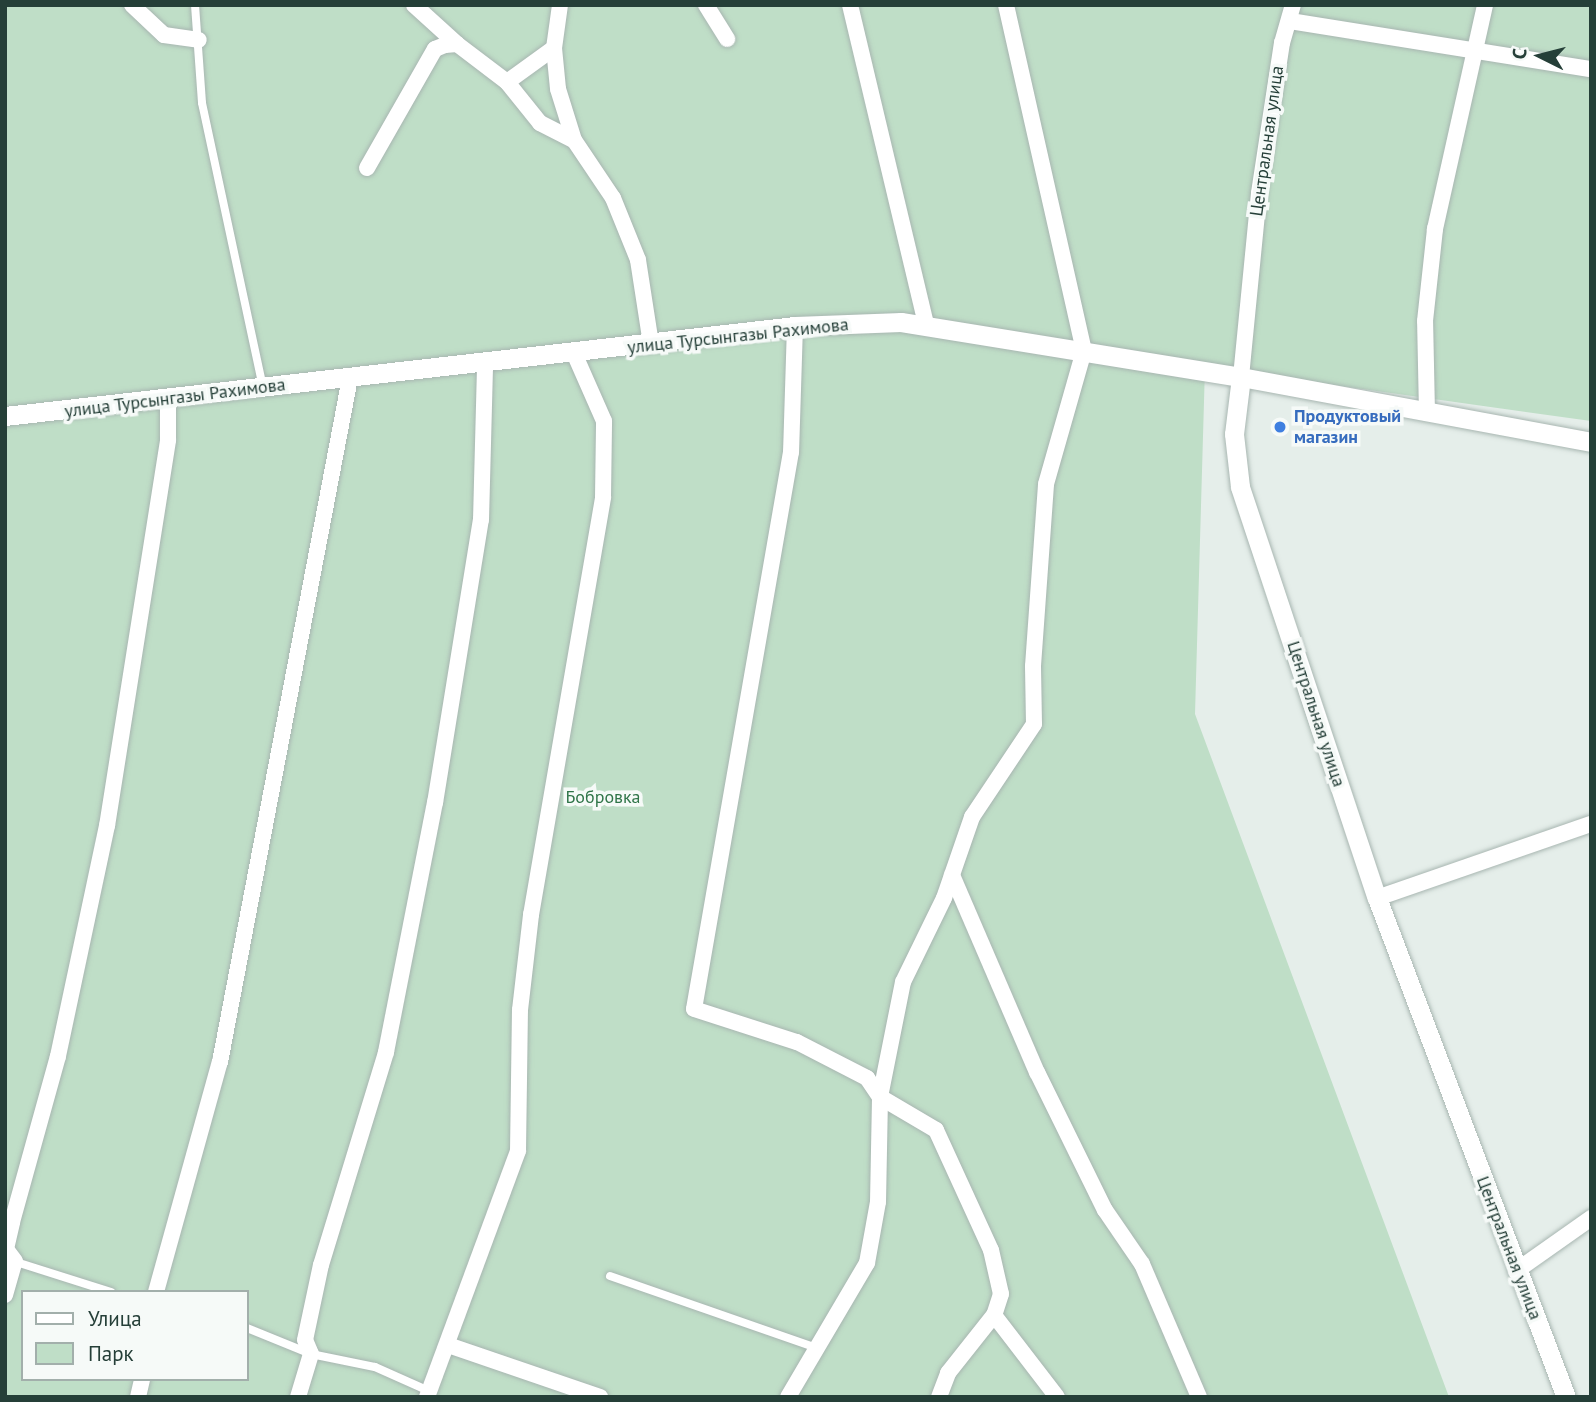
<!DOCTYPE html>
<html>
<head>
<meta charset="utf-8">
<style>
	body { margin:0 }
	#map { position:relative; width:1596px; height:1402px; overflow:hidden; background:#e5eeea; font-family:"PT Sans",sans-serif }
	div>[style] { position:absolute }
	.green>* { inset:0; background:#bfdec7 }
	.roads { filter:drop-shadow(0 0 2px #a8b6b1) drop-shadow(0 0 2px #a8b6b1) }
	.service>* { height:8px; margin:-4px; padding:0 4px; transform-origin:4px; border-radius:4px; background:#fff }
	.minor>* { height:16px; margin:-8px; padding:0 8px; transform-origin:8px; border-radius:8px; background:#fff }
	.tertiary>* { height:19px; margin:-9.5px; padding:0 9.5px; transform-origin:9.5px; border-radius:9.5px; background:#fff }
	.dots>* { width:19px; height:19px; translate:-50% -50%; box-sizing:border-box; border:4px solid #f6faf8; border-radius:50% }
	span { translate:-50% -50%; white-space:nowrap; text-align:center; line-height:1.15; -webkit-text-stroke:7px #f6faf8; paint-order:stroke }
	.street-label { font-size:18px; color:#253f38 }
	.shop-label { font-size:18px; color:#366cbe; font-weight:700 }
	.left { translate:0 -50%; text-align:left }
	.park-label { font-size:18px; color:#307549 }
	.frame { position:absolute; inset:0; border:7px solid #253f38; pointer-events:none }
	.legend { position:absolute; left:21px; top:1290px; width:228px; height:91px; box-sizing:border-box; background:#f6faf8; border:2px solid #a2afab; margin:0; padding:9px 12px; list-style:none; font-size:21px; color:#253f38 }
	.legend li { display:flex; align-items:center; gap:14px; height:35px }
	.legend b { width:35px; border:2px solid #a2afab }
	.north { position:absolute; left:1505px; top:21px; width:70px; height:70px; -webkit-text-stroke:5px #f6faf8; paint-order:stroke; rotate:276deg; font-size:19px; font-weight:700; line-height:28px; text-align:center; color:#253f38 }
	.north::after { content:''; display:block; margin:auto; width:24px; height:32px; background:#253f38; clip-path:polygon(50% 0,100% 100%,50% 72%,0 100%) }
</style>
</head>
<body>
<div id="map">
	<div class="green">
		<i style="clip-path:polygon(evenodd,5px 5px,1591px 5px,1591px 421px,1205px 367px,1195px 714px,1449px 1397px,5px 1397px,5px 5px,23px 1292px,247px 1292px,247px 1379px,23px 1379px,23px 1292px)"></i>
	</div>
	<div class="roads">
		<div class="service">
			<i style="left:195px;top:5px;width:98px;rotate:85.9deg"></i>
			<i style="left:202px;top:103px;width:291px;rotate:77.9deg"></i>
			<i style="left:13px;top:1261px;width:103px;rotate:17.6deg"></i>
			<i style="left:610px;top:1276px;width:219px;rotate:19.2deg"></i>
			<i style="left:247px;top:1328px;width:69px;rotate:22.1deg"></i>
			<i style="left:311px;top:1354px;width:65px;rotate:11.5deg"></i>
			<i style="left:375px;top:1367px;width:59px;rotate:24deg"></i>
		</div>
		<div class="minor">
			<i style="left:132px;top:5px;width:44px;rotate:43.2deg"></i>
			<i style="left:164px;top:35px;width:35px;rotate:8deg"></i>
			<i style="left:414px;top:5px;width:58px;rotate:42.2deg"></i>
			<i style="left:560px;top:5px;width:43px;rotate:97.9deg"></i>
			<i style="left:554px;top:48px;width:41px;rotate:84.4deg"></i>
			<i style="left:558px;top:89px;width:53px;rotate:72.6deg"></i>
			<i style="left:574px;top:140px;width:70px;rotate:56.1deg"></i>
			<i style="left:613px;top:198px;width:67px;rotate:68deg"></i>
			<i style="left:638px;top:260px;width:85px;rotate:81.2deg"></i>
			<i style="left:706px;top:5px;width:40px;rotate:58deg"></i>
			<i style="left:850px;top:5px;width:329px;rotate:76.6deg"></i>
			<i style="left:1290px;top:21px;width:305px;rotate:9.1deg"></i>
			<i style="left:507px;top:82px;width:58px;rotate:-35.9deg"></i>
			<i style="left:367px;top:168px;width:137px;rotate:-60.3deg"></i>
			<i style="left:435px;top:49px;width:11px;rotate:-22deg"></i>
			<i style="left:445px;top:45px;width:12px;rotate:-5deg"></i>
			<i style="left:457px;top:44px;width:63px;rotate:37.2deg"></i>
			<i style="left:507px;top:82px;width:53px;rotate:51.2deg"></i>
			<i style="left:540px;top:123px;width:38px;rotate:27deg"></i>
			<i style="left:795px;top:326px;width:126px;rotate:91.8deg"></i>
			<i style="left:791px;top:452px;width:565px;rotate:99.88deg"></i>
			<i style="left:694px;top:1009px;width:108px;rotate:17.8deg"></i>
			<i style="left:797px;top:1042px;width:79px;rotate:27.2deg"></i>
			<i style="left:867px;top:1078px;width:23px;rotate:56deg"></i>
			<i style="left:880px;top:1097px;width:65px;rotate:30.5deg"></i>
			<i style="left:936px;top:1130px;width:132px;rotate:65.4deg"></i>
			<i style="left:991px;top:1250px;width:45px;rotate:77.2deg"></i>
			<i style="left:1001px;top:1294px;width:22px;rotate:108deg"></i>
			<i style="left:994px;top:1315px;width:103px;rotate:52.5deg"></i>
			<i style="left:1241px;top:377px;width:185px;rotate:-84.4deg"></i>
			<i style="left:1259px;top:193px;width:152px;rotate:-81.3deg"></i>
			<i style="left:1282px;top:43px;width:40px;rotate:-74deg"></i>
			<i style="left:1427px;top:413px;width:92px;rotate:-91.2deg"></i>
			<i style="left:1425px;top:321px;width:93px;rotate:-83.8deg"></i>
			<i style="left:1435px;top:229px;width:230px;rotate:-77.4deg"></i>
			<i style="left:952px;top:875px;width:215px;rotate:66.7deg"></i>
			<i style="left:1037px;top:1072px;width:154px;rotate:63.8deg"></i>
			<i style="left:1105px;top:1210px;width:65px;rotate:55.6deg"></i>
			<i style="left:1142px;top:1264px;width:145px;rotate:66.8deg"></i>
			<i style="left:1377px;top:898px;width:226px;rotate:-19.1deg"></i>
			<i style="left:1516px;top:1271px;width:92px;rotate:-35.2deg"></i>
			<i style="left:156px;top:1292px;width:239px;rotate:-74.5deg"></i>
			<i style="left:220px;top:1062px;width:696px;rotate:-79.24deg"></i>
			<i style="left:5px;top:1295px;width:35px;rotate:-74deg"></i>
			<i style="left:15px;top:1261px;width:15px;rotate:-127deg"></i>
			<i style="left:6px;top:1249px;width:28px;rotate:-77deg"></i>
			<i style="left:12px;top:1222px;width:172px;rotate:-74.5deg"></i>
			<i style="left:58px;top:1056px;width:235px;rotate:-78deg"></i>
			<i style="left:107px;top:826px;width:391px;rotate:-81deg"></i>
			<i style="left:168px;top:440px;width:43px;rotate:-90deg"></i>
			<i style="left:448px;top:1345px;width:161px;rotate:18.9deg"></i>
			<i style="left:138px;top:1397px;width:18px;rotate:-77deg"></i>
			<i style="left:298px;top:1397px;width:45px;rotate:-73.2deg"></i>
			<i style="left:311px;top:1354px;width:15px;rotate:-113deg"></i>
			<i style="left:305px;top:1340px;width:77px;rotate:-78deg"></i>
			<i style="left:321px;top:1265px;width:223px;rotate:-73deg"></i>
			<i style="left:386px;top:1052px;width:254px;rotate:-78.9deg"></i>
			<i style="left:435px;top:803px;width:287px;rotate:-80.8deg"></i>
			<i style="left:481px;top:520px;width:157px;rotate:-88.5deg"></i>
			<i style="left:427px;top:1397px;width:262px;rotate:-69.7deg"></i>
			<i style="left:518px;top:1151px;width:141px;rotate:-89.2deg"></i>
			<i style="left:520px;top:1010px;width:96px;rotate:-83.4deg"></i>
			<i style="left:531px;top:915px;width:424px;rotate:-80.2deg"></i>
			<i style="left:603px;top:497px;width:76px;rotate:-89.2deg"></i>
			<i style="left:604px;top:421px;width:74px;rotate:-113.8deg"></i>
			<i style="left:788px;top:1397px;width:156px;rotate:-59.5deg"></i>
			<i style="left:867px;top:1263px;width:62px;rotate:-79.8deg"></i>
			<i style="left:878px;top:1202px;width:105px;rotate:-88.9deg"></i>
			<i style="left:880px;top:1097px;width:117px;rotate:-78.7deg"></i>
			<i style="left:903px;top:982px;width:93px;rotate:-64deg"></i>
			<i style="left:944px;top:898px;width:86px;rotate:-70.9deg"></i>
			<i style="left:972px;top:817px;width:112px;rotate:-56.3deg"></i>
			<i style="left:1034px;top:724px;width:58px;rotate:-91deg"></i>
			<i style="left:1033px;top:666px;width:182px;rotate:-85.9deg"></i>
			<i style="left:1046px;top:484px;width:138px;rotate:-74.1deg"></i>
			<i style="left:1084px;top:351px;width:355px;rotate:-102.7deg"></i>
			<i style="left:939px;top:1397px;width:26px;rotate:-69deg"></i>
			<i style="left:948px;top:1373px;width:74px;rotate:-51.6deg"></i>
		</div>
		<div class="tertiary">
			<i style="left:1241px;top:377px;width:57px;rotate:97deg"></i>
			<i style="left:1234px;top:434px;width:53px;rotate:83.5deg"></i>
			<i style="left:1240px;top:487px;width:433px;rotate:71.6deg"></i>
			<i style="left:1377px;top:898px;width:534px;rotate:69.26deg"></i>
			<i style="left:5px;top:416px;width:795px;rotate:-6.5deg"></i>
			<i style="left:795px;top:326px;width:106px;rotate:-2.2deg"></i>
			<i style="left:901px;top:322px;width:344px;rotate:9.2deg"></i>
			<i style="left:1241px;top:377px;width:356px;rotate:10.5deg"></i>
		</div>
	</div>
	<div class="dots">
		<i style="left:1280px;top:427px;background:#3f7fe0"></i>
	</div>
	<div class="street-label">
		<span style="left:1267px;top:141px;rotate:-82deg">Центральная улица</span>
		<span style="left:738px;top:336px;rotate:-6deg">улица Турсынгазы Рахимова</span>
		<span style="left:175px;top:398px;rotate:-7deg">улица Турсынгазы Рахимова</span>
		<span style="left:1316px;top:714px;rotate:72deg">Центральная улица</span>
		<span style="left:1509px;top:1248px;rotate:69deg">Центральная улица</span>
	</div>
	<div class="shop-label">
		<span class="left" style="left:1294px;top:427px">Продуктовый<br>магазин</span>
	</div>
	<div class="park-label">
		<span style="left:603px;top:797px">Бобровка</span>
	</div>
	<div class="frame"></div>
	<ul class="legend">
	<li><b style="height:9px;background:#fff"></b>Улица</li>
	<li><b style="height:19px;background:#bfdec7"></b>Парк</li>
	</ul>
	<div class="north">С</div>
</div>
</body>
</html>
